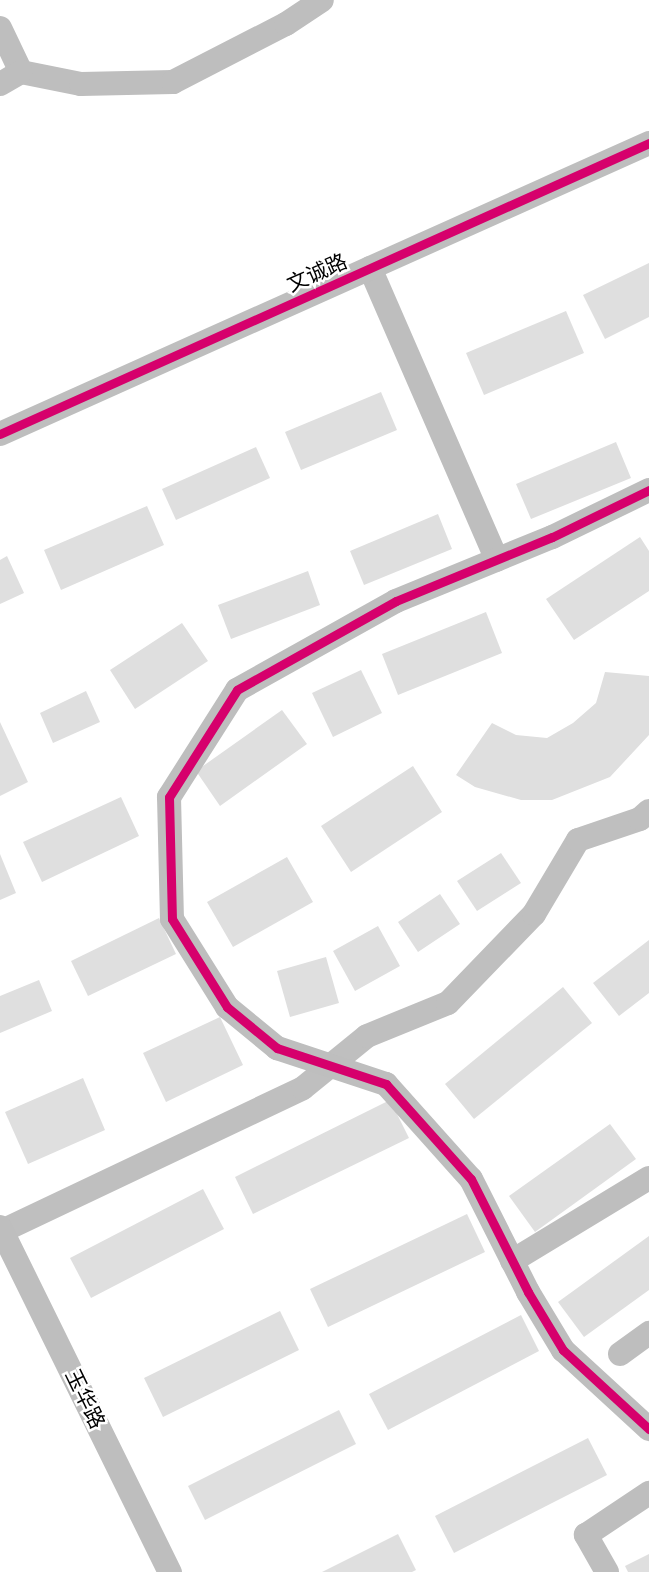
<!DOCTYPE html>
<html>
<head>
<meta charset="utf-8">
<style>
	body { margin:0 }
	#map { position:relative; width:649px; height:1572px; overflow:hidden; background:#fff; font-family:"Work Sans","Noto Sans SC",sans-serif }
	div>[style] { position:absolute }
	.canal>* { height:24px; margin:-12px; padding:0 12px; transform-origin:12px; border-radius:12px; background:#bfbfbf }
	.building>* { inset:0; background:#dfdfdf }
	.minor>* { height:24px; margin:-12px; padding:0 12px; transform-origin:12px; border-radius:12px; background:#bebebe }
	.cycleway>* { height:9px; margin:-4.5px; padding:0 4.5px; transform-origin:4.5px; border-radius:4.5px; background:#d6006c }
	span { translate:-50% -50%; white-space:nowrap; text-align:center; line-height:1.15; -webkit-text-stroke:5px #fff; paint-order:stroke }
	.street-label { font-size:21px; color:#000 }
</style>
</head>
<body>
<div id="map">
	<div class="canal">
		<i style="left:0;top:1232px;width:335px;rotate:-25.4deg"></i>
		<i style="left:303px;top:1088px;width:82px;rotate:-39.1deg"></i>
		<i style="left:367px;top:1036px;width:87px;rotate:-22.2deg"></i>
		<i style="left:448px;top:1003px;width:124px;rotate:-46deg"></i>
		<i style="left:534px;top:914px;width:86px;rotate:-59.3deg"></i>
		<i style="left:578px;top:840px;width:65px;rotate:-18.7deg"></i>
		<i style="left:640px;top:819px;width:12px;rotate:-42deg"></i>
	</div>
	<div class="building">
		<i style="clip-path:polygon(649px 263px,649px 317px,605px 339px,583px 295px)"></i>
		<i style="clip-path:polygon(566px 311px,584px 353px,484px 395px,466px 353px)"></i>
		<i style="clip-path:polygon(381px 392px,397px 430px,301px 470px,285px 432px)"></i>
		<i style="clip-path:polygon(616px 442px,631px 478px,531px 519px,516px 484px)"></i>
		<i style="clip-path:polygon(256px 447px,270px 478px,176px 520px,162px 489px)"></i>
		<i style="clip-path:polygon(147px 506px,164px 545px,61px 590px,44px 550px)"></i>
		<i style="clip-path:polygon(438px 514px,452px 549px,364px 585px,350px 551px)"></i>
		<i style="clip-path:polygon(640px 537px,649px 551px,649px 591px,574px 640px,546px 599px)"></i>
		<i style="clip-path:polygon(7px 556px,24px 593px,0 604px,0 560px)"></i>
		<i style="clip-path:polygon(308px 571px,320px 605px,231px 639px,218px 605px)"></i>
		<i style="clip-path:polygon(486px 612px,502px 653px,398px 695px,382px 654px)"></i>
		<i style="clip-path:polygon(182px 623px,208px 661px,135px 709px,110px 670px)"></i>
		<i style="clip-path:polygon(361px 670px,382px 713px,333px 737px,312px 693px)"></i>
		<i style="clip-path:polygon(605px 672px,649px 676px,649px 735px,610px 777px,552px 800px,521px 800px,475px 787px,456px 775px,492px 723px,516px 735px,547px 738px,573px 723px,596px 703px)"></i>
		<i style="clip-path:polygon(86px 691px,100px 722px,53px 743px,40px 713px)"></i>
		<i style="clip-path:polygon(282px 710px,307px 744px,220px 806px,196px 771px)"></i>
		<i style="clip-path:polygon(0 722px,28px 782px,0 796px)"></i>
		<i style="clip-path:polygon(413px 766px,442px 812px,351px 872px,321px 826px)"></i>
		<i style="clip-path:polygon(121px 797px,139px 836px,42px 882px,23px 842px)"></i>
		<i style="clip-path:polygon(501px 853px,521px 883px,477px 911px,457px 881px)"></i>
		<i style="clip-path:polygon(0 854px,16px 893px,0 900px)"></i>
		<i style="clip-path:polygon(287px 857px,313px 902px,233px 947px,207px 902px)"></i>
		<i style="clip-path:polygon(440px 894px,460px 924px,418px 952px,398px 922px)"></i>
		<i style="clip-path:polygon(159px 918px,176px 954px,88px 996px,71px 961px)"></i>
		<i style="clip-path:polygon(378px 926px,400px 966px,355px 991px,333px 951px)"></i>
		<i style="clip-path:polygon(649px 940px,649px 993px,619px 1016px,593px 983px)"></i>
		<i style="clip-path:polygon(326px 957px,339px 1003px,290px 1017px,277px 971px)"></i>
		<i style="clip-path:polygon(39px 980px,52px 1011px,0 1033px,0 996px)"></i>
		<i style="clip-path:polygon(563px 987px,592px 1023px,474px 1119px,445px 1084px)"></i>
		<i style="clip-path:polygon(220px 1017px,243px 1065px,166px 1102px,143px 1053px)"></i>
		<i style="clip-path:polygon(83px 1078px,105px 1130px,28px 1164px,5px 1112px)"></i>
		<i style="clip-path:polygon(390px 1100px,409px 1138px,253px 1214px,235px 1177px)"></i>
		<i style="clip-path:polygon(610px 1124px,636px 1159px,535px 1232px,509px 1196px)"></i>
		<i style="clip-path:polygon(203px 1189px,224px 1229px,91px 1298px,70px 1258px)"></i>
		<i style="clip-path:polygon(467px 1214px,485px 1252px,328px 1327px,310px 1289px)"></i>
		<i style="clip-path:polygon(649px 1236px,649px 1290px,584px 1337px,558px 1302px)"></i>
		<i style="clip-path:polygon(280px 1311px,299px 1350px,163px 1417px,144px 1378px)"></i>
		<i style="clip-path:polygon(521px 1315px,539px 1351px,388px 1430px,369px 1394px)"></i>
		<i style="clip-path:polygon(339px 1410px,356px 1444px,205px 1520px,188px 1486px)"></i>
		<i style="clip-path:polygon(588px 1438px,607px 1475px,454px 1553px,435px 1516px)"></i>
		<i style="clip-path:polygon(398px 1534px,416px 1570px,412px 1572px,322px 1572px)"></i>
		<i style="clip-path:polygon(649px 1554px,649px 1572px,628px 1572px,625px 1566px)"></i>
	</div>
	<div class="minor">
		<i style="left:0;top:28px;width:49px;rotate:64.5deg"></i>
		<i style="left:21px;top:72px;width:61px;rotate:11.3deg"></i>
		<i style="left:81px;top:84px;width:92px;rotate:-1.2deg"></i>
		<i style="left:173px;top:82px;width:127px;rotate:-27.2deg"></i>
		<i style="left:286px;top:24px;width:43px;rotate:-33.7deg"></i>
		<i style="left:0;top:84px;width:24px;rotate:-30deg"></i>
		<i style="left:370px;top:268px;width:318px;rotate:66.5deg"></i>
		<i style="left:0;top:434px;width:711px;rotate:-24.15deg"></i>
		<i style="left:649px;top:490px;width:108px;rotate:154.1deg"></i>
		<i style="left:552px;top:537px;width:169px;rotate:157.7deg"></i>
		<i style="left:396px;top:601px;width:182px;rotate:150.8deg"></i>
		<i style="left:237px;top:690px;width:127px;rotate:122.4deg"></i>
		<i style="left:169px;top:797px;width:122px;rotate:88.6deg"></i>
		<i style="left:172px;top:919px;width:104px;rotate:58deg"></i>
		<i style="left:227px;top:1007px;width:65px;rotate:39.4deg"></i>
		<i style="left:277px;top:1048px;width:115px;rotate:18.3deg"></i>
		<i style="left:386px;top:1084px;width:127px;rotate:48.2deg"></i>
		<i style="left:471px;top:1179px;width:127px;rotate:63.2deg"></i>
		<i style="left:528px;top:1292px;width:68px;rotate:58.9deg"></i>
		<i style="left:563px;top:1350px;width:117px;rotate:42.6deg"></i>
		<i style="left:0;top:1227px;width:385px;rotate:63.8deg"></i>
		<i style="left:512px;top:1261px;width:160px;rotate:-31.2deg"></i>
		<i style="left:620px;top:1354px;width:36px;rotate:-36deg"></i>
		<i style="left:607px;top:1572px;width:43px;rotate:-119.6deg"></i>
		<i style="left:586px;top:1535px;width:76px;rotate:-33.7deg"></i>
	</div>
	<div class="cycleway">
		<i style="left:0;top:434px;width:711px;rotate:-24.15deg"></i>
		<i style="left:649px;top:490px;width:108px;rotate:154.1deg"></i>
		<i style="left:552px;top:537px;width:169px;rotate:157.7deg"></i>
		<i style="left:396px;top:601px;width:182px;rotate:150.8deg"></i>
		<i style="left:237px;top:690px;width:127px;rotate:122.4deg"></i>
		<i style="left:169px;top:797px;width:122px;rotate:88.6deg"></i>
		<i style="left:172px;top:919px;width:104px;rotate:58deg"></i>
		<i style="left:227px;top:1007px;width:65px;rotate:39.4deg"></i>
		<i style="left:277px;top:1048px;width:115px;rotate:18.3deg"></i>
		<i style="left:386px;top:1084px;width:127px;rotate:48.2deg"></i>
		<i style="left:471px;top:1179px;width:127px;rotate:63.2deg"></i>
		<i style="left:528px;top:1292px;width:68px;rotate:58.9deg"></i>
		<i style="left:563px;top:1350px;width:117px;rotate:42.6deg"></i>
	</div>
	<div class="street-label">
		<span style="left:317px;top:273px;rotate:-24deg">文诚路</span>
		<span style="left:85px;top:1399px;rotate:64deg">玉华路</span>
	</div>
</div>
</body>
</html>
